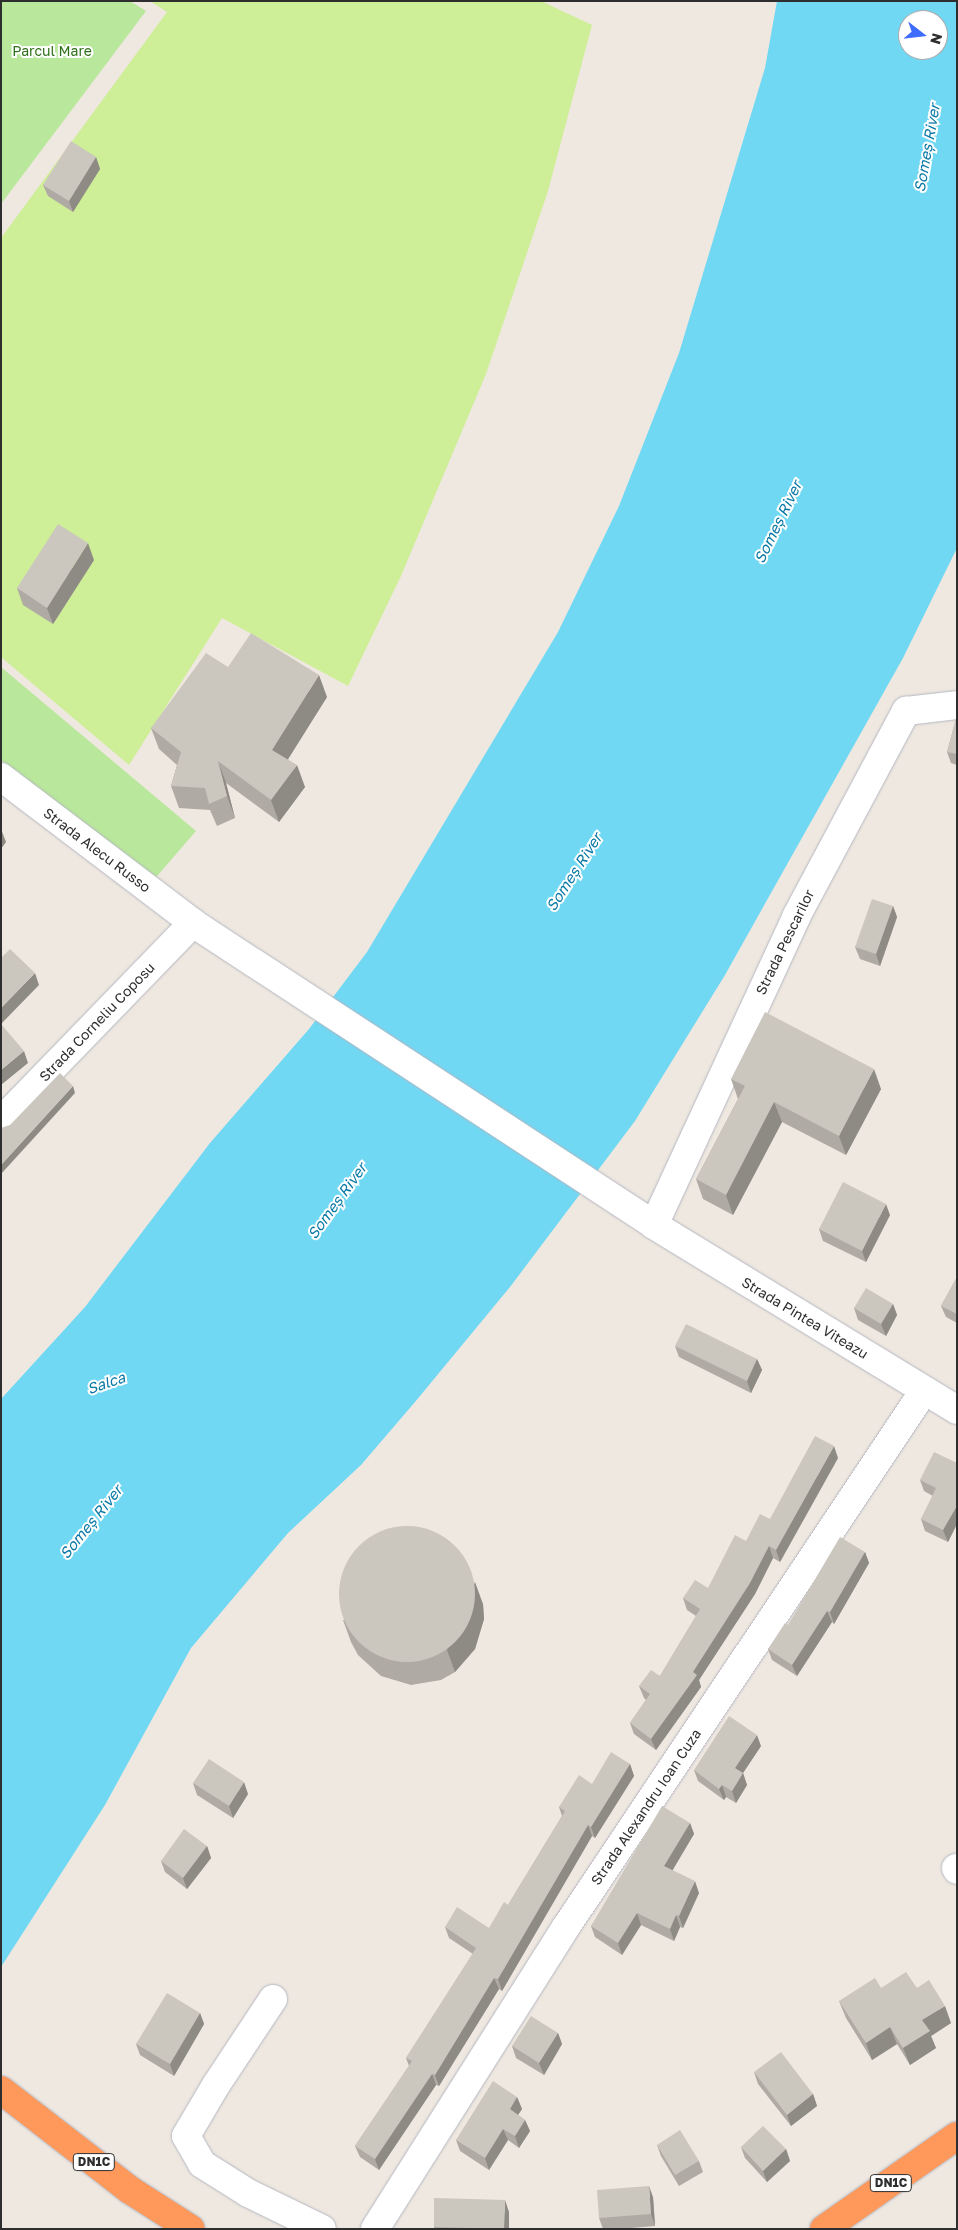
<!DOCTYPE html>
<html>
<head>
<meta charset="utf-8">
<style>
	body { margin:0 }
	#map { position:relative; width:958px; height:2230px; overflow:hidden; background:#efe8e0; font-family:"Golos Text",sans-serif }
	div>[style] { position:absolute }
	.green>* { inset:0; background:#b9e79b }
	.pitch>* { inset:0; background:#ceee97 }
	.water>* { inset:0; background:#71d8f3 }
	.roads { filter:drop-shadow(0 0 1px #b4b7c1) drop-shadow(0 0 1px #b4b7c1) }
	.minor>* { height:28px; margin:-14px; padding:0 14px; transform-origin:14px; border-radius:14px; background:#fff }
	.highway>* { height:28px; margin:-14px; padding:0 14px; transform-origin:14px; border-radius:14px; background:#ff995b }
	.wall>* { inset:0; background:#afaaa3 }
	.shaded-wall>* { inset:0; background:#8e8b85 }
	.building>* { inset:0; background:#cbc6be }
	.round { border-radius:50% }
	span { translate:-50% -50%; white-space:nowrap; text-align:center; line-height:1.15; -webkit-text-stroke:4px #fff; paint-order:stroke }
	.shield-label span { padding:1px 4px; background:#fff; border:1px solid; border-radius:4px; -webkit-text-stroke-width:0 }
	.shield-label { font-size:12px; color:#2e2e2e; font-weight:700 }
	.park-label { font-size:14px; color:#2f7018 }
	.street-label { font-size:14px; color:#2e2e2e }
	.water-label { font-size:15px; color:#0979a6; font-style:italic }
	.frame { position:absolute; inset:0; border:2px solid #2e2e2e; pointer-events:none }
	.north { position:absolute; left:898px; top:10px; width:50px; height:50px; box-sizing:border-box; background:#fff; border:1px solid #ababab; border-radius:50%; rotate:106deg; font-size:14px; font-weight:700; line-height:20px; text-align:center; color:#2e2e2e }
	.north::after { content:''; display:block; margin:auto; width:18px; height:22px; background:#3d6cff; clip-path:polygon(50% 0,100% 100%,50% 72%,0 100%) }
</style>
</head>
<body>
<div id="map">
	<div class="green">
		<i style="clip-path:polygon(1px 1px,130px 1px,146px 11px,1px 204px)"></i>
		<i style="clip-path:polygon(1px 667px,196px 831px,152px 882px,1px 760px)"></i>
	</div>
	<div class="pitch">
		<i style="clip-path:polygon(150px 1px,541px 1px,592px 25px,548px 191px,486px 374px,401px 576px,348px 686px,222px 618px,129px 765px,1px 657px,1px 238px,167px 12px)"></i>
	</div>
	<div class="water">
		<i style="clip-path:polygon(evenodd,777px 1px,957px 1px,957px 548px,903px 658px,725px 975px,635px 1121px,510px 1287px,415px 1402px,361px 1465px,288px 1533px,191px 1648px,105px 1805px,1px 1967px,1px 1399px,85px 1307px,210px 1143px,309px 1029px,367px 952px,558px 632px,619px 506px,679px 353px,765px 68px,777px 1px,908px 20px,938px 20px,938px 50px,908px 50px,908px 20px)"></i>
	</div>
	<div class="roads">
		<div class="minor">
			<i style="left:1px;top:777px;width:241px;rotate:37.2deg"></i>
			<i style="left:193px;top:923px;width:73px;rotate:33.3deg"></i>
			<i style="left:254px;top:963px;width:478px;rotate:33.2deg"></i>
			<i style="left:654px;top:1225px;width:355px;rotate:31.4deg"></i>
			<i style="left:1px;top:1121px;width:276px;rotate:-45.9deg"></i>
			<i style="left:654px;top:1225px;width:339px;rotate:-65.2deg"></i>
			<i style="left:796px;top:917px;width:234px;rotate:-61.9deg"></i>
			<i style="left:906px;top:711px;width:51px;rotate:-6.7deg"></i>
			<i style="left:956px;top:1868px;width:2px;rotate:63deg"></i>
			<i style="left:273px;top:1999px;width:103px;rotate:123.5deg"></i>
			<i style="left:216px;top:2085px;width:59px;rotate:120.5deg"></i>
			<i style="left:186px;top:2136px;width:32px;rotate:60deg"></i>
			<i style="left:202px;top:2164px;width:54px;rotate:32.2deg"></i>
			<i style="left:248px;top:2193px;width:82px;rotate:25.9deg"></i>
			<i style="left:375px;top:2229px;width:357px;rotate:-57.7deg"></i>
			<i style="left:566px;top:1927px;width:645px;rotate:-56.26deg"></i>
		</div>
		<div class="highway">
			<i style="left:1px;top:2090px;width:163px;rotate:37.8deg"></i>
			<i style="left:130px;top:2190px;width:72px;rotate:32.6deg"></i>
			<i style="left:824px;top:2229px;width:162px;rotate:-35deg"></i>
		</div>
	</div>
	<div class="wall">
		<i style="clip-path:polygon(96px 157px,100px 169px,73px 212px,48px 196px,43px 185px)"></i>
		<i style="clip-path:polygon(94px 560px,53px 624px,23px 605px,17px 588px)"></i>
		<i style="clip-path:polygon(228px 667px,327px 697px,288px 759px,305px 787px,279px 822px,226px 783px,235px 818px,217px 826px,210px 810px,179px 808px,171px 786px,177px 765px,159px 749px,151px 728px)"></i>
		<i style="clip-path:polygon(957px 715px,957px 765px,951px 763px,947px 752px)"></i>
		<i style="clip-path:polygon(893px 906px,897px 917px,880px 966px,860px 959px,855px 947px)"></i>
		<i style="clip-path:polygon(731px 1079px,881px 1089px,846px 1155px,782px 1122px,733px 1215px,703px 1199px,696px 1179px,738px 1099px)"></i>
		<i style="clip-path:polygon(890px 1215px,866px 1262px,823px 1241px,819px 1229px)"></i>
		<i style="clip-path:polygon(957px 1277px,957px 1323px,946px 1317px,941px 1306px)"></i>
		<i style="clip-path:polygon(893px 1304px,897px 1315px,886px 1336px,858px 1320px,854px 1308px)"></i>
		<i style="clip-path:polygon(675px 1346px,757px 1359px,762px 1370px,751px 1393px,679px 1357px)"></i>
		<i style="clip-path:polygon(838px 1458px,780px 1562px,773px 1558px,755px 1594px,699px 1680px,701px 1687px,656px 1750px,634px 1734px,630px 1723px,646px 1700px,644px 1698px,639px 1686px,660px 1676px,696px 1616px,687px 1610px,683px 1598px,708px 1588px,746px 1541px)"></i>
		<i style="clip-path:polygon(957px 1463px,957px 1524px,948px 1542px,925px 1531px,921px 1519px,933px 1496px,924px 1491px,920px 1480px)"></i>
		<i style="clip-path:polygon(865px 1552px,869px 1563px,834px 1624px,832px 1622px,797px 1676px,772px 1660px,768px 1649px,788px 1625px)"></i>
		<i style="clip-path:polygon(483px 1604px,484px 1619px,475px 1649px,455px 1672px,441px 1680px,411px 1685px,381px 1676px,358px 1655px,351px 1642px,343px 1620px)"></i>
		<i style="clip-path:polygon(761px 1746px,743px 1773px,747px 1785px,736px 1803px,726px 1797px,724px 1800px,698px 1781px,694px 1770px)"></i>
		<i style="clip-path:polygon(630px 1764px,634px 1776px,595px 1838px,592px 1836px,502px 1991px,499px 1989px,439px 2086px,436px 2085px,379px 2170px,360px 2157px,355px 2146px,409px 2066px,406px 2058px,473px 1954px,449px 1938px,445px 1927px,489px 1928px,508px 1905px,562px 1816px,559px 1807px,592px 1784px)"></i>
		<i style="clip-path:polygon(193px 1783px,248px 1794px,233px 1818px,197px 1795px)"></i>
		<i style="clip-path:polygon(690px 1823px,694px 1834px,672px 1870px,699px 1893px,683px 1928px,680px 1927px,674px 1941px,641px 1925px,622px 1955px,595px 1937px,591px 1926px)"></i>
		<i style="clip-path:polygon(207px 1846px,211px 1858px,187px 1889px,165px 1872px,161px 1861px)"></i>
		<i style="clip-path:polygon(881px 1988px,917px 1988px,951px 2023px,931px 2036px,936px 2048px,910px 2065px,897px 2044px,872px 2060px,846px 2018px,839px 2001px)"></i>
		<i style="clip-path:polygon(200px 2013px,204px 2024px,174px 2076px,140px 2055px,136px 2044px)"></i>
		<i style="clip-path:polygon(558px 2033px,562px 2044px,544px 2075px,516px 2058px,512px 2046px)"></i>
		<i style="clip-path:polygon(754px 2072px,813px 2094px,817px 2106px,791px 2126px,758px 2084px)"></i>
		<i style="clip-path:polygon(517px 2097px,522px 2109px,518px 2115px,525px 2120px,530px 2131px,519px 2148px,508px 2140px,489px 2170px,460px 2151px,456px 2140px)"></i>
		<i style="clip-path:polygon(657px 2145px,699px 2161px,703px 2172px,679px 2186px,661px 2156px)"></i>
		<i style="clip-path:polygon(741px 2147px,786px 2149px,790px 2161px,767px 2182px,745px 2158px)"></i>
		<i style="clip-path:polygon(653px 2197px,655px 2226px,619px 2229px,603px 2229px,599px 2218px)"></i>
		<i style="clip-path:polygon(509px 2212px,509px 2229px,434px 2229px,434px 2227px)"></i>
	</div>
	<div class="shaded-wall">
		<i style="clip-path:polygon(96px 157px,100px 169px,73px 212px,69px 201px)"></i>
		<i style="clip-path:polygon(88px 543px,94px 560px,53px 624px,47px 608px)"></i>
		<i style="clip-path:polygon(319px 675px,327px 697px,280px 772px,272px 750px)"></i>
		<i style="clip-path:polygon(218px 761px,226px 783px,235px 818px,227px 796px)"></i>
		<i style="clip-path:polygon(297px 765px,305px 787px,279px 822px,271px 800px)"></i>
		<i style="clip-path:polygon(1px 829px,6px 842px,1px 849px)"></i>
		<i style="clip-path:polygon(893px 906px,897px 917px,880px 966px,876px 954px)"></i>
		<i style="clip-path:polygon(35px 973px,39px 985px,1px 1024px,1px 1008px)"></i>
		<i style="clip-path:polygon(24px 1051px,28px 1063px,1px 1085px,1px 1070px)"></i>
		<i style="clip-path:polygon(874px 1069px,881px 1089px,846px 1155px,839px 1136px)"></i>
		<i style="clip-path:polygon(73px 1086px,75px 1093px,1px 1174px,1px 1165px)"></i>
		<i style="clip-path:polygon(774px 1102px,782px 1122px,733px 1215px,726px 1195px)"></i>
		<i style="clip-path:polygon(886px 1204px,890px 1215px,866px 1262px,862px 1251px)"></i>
		<i style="clip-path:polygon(893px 1304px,897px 1315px,886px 1336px,881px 1324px)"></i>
		<i style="clip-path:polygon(757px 1359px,762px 1370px,751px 1393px,747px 1381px)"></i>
		<i style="clip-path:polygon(834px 1446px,838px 1458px,780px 1562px,776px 1550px)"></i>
		<i style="clip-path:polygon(956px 1506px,957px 1524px,948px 1542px,943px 1530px)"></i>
		<i style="clip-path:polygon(769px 1546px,773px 1558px,755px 1594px,699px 1680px,701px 1687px,656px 1750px,651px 1739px)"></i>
		<i style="clip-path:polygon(865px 1552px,869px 1563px,834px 1624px,830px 1612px)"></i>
		<i style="clip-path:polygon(475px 1582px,483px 1604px,484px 1619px,475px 1649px,455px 1672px,447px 1650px)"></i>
		<i style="clip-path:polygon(827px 1611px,832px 1622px,797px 1676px,792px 1665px)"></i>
		<i style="clip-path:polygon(757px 1735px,761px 1746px,739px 1779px,735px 1768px)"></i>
		<i style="clip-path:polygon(630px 1764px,634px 1776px,595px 1838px,591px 1827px)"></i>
		<i style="clip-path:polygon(743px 1773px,747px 1785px,736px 1803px,732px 1791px)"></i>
		<i style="clip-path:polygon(244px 1782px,248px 1794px,233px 1818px,229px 1806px)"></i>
		<i style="clip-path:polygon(722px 1785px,726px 1797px,724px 1800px,719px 1789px)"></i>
		<i style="clip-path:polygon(690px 1823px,694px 1834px,668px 1878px,664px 1866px)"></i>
		<i style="clip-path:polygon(588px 1825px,592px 1836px,502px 1991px,498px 1979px)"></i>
		<i style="clip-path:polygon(207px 1846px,211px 1858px,187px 1889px,183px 1878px)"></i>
		<i style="clip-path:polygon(695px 1881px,699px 1893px,683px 1928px,679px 1916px)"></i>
		<i style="clip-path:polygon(637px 1913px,641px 1925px,622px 1955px,618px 1943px)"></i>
		<i style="clip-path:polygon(676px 1915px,680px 1927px,674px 1941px,670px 1929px)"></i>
		<i style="clip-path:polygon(494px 1978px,499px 1989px,439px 2086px,435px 2075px)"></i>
		<i style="clip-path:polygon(945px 2006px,951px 2023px,931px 2036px,936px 2048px,910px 2065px,903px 2048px,922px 2020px)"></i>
		<i style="clip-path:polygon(200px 2013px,204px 2024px,174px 2076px,170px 2064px)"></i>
		<i style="clip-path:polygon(890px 2027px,897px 2044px,872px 2060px,866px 2043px)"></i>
		<i style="clip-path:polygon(558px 2033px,562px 2044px,544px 2075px,539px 2063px)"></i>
		<i style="clip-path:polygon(432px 2074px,436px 2085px,379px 2170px,375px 2159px)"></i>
		<i style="clip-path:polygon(813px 2094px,817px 2106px,791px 2126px,787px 2115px)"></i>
		<i style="clip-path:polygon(517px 2097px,522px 2109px,514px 2121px,510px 2109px)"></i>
		<i style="clip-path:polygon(525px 2120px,530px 2131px,519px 2148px,515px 2136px)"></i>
		<i style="clip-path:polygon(503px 2129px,508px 2140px,489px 2170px,485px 2158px)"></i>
		<i style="clip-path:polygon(786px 2149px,790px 2161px,767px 2182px,763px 2171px)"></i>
		<i style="clip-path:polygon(649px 2186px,653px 2197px,655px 2226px,651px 2214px)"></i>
		<i style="clip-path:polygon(505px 2200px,509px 2212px,509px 2229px,504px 2229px)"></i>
	</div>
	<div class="building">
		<i style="clip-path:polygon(71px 141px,96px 157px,69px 201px,43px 185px)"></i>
		<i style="clip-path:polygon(58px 524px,88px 543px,47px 608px,17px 588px)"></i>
		<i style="clip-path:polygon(251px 633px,319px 675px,272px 750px,297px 765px,271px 800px,218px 761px,227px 796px,209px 804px,205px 788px,171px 786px,181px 752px,151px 728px,206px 653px,228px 667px)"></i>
		<i style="clip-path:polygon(957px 715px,957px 754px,947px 752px)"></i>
		<i style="clip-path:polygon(872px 899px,893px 906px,876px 954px,855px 947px)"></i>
		<i style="clip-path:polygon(10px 949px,35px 973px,1px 1008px,1px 958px)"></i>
		<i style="clip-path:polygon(765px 1012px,874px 1069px,839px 1136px,774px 1102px,726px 1195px,696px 1179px,745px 1086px,731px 1079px)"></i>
		<i style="clip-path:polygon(1px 1024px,24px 1051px,1px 1070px)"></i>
		<i style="clip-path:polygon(60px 1073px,73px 1086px,1px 1165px,1px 1128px,10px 1125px)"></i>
		<i style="clip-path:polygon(843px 1182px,886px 1204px,862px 1251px,819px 1229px)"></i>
		<i style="clip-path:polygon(957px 1277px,957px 1314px,941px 1306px)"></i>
		<i style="clip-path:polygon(866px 1288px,893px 1304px,881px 1324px,854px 1308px)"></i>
		<i style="clip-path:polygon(686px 1324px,757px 1359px,747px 1381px,675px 1346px)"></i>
		<i style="clip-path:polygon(815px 1436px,834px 1446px,776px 1550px,769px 1546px,750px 1583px,693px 1672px,697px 1675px,651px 1739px,630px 1723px,650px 1694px,639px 1686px,651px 1670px,660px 1676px,700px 1609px,683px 1598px,695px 1580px,708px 1588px,735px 1535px,746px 1541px,760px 1514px,770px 1519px)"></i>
		<i style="clip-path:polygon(934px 1452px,957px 1463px,957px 1506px,943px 1530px,921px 1519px,936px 1488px,920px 1480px)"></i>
		<i class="round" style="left:339px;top:1526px;width:136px;height:136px"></i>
		<i style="clip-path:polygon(840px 1537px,865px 1552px,830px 1612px,827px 1611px,792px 1665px,768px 1649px,785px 1623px,788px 1625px)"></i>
		<i style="clip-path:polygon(729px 1716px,757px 1735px,735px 1768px,743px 1773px,732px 1791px,722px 1785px,719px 1789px,694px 1770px)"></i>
		<i style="clip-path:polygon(611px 1752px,630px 1764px,591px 1827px,588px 1825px,498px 1979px,494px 1978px,435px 2075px,432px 2074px,375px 2159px,355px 2146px,412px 2061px,406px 2058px,476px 1948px,445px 1927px,457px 1907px,489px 1928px,504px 1902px,508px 1905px,565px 1811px,559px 1807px,579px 1775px,592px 1784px)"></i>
		<i style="clip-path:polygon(209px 1759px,244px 1782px,229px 1806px,193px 1783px)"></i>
		<i style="clip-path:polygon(662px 1806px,690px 1823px,664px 1866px,695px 1881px,679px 1916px,676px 1915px,670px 1929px,637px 1913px,618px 1943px,591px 1926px)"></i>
		<i style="clip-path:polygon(184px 1829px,207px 1846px,183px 1878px,161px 1861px)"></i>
		<i style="clip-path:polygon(906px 1972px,917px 1988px,929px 1980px,945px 2006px,922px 2020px,930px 2031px,903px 2048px,890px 2027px,866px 2043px,839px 2001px,875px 1978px,881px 1988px)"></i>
		<i style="clip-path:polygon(167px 1993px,200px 2013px,170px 2064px,136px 2044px)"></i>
		<i style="clip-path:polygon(531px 2016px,558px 2033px,539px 2063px,512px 2046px)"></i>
		<i style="clip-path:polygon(781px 2052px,813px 2094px,787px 2115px,754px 2072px)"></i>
		<i style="clip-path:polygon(493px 2081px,517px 2097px,510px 2109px,525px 2120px,515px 2136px,503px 2129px,485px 2158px,456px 2140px)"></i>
		<i style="clip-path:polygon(763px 2126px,786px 2149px,763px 2171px,741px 2147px)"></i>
		<i style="clip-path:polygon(680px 2130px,699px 2161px,675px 2175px,657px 2145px)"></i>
		<i style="clip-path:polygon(649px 2186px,651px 2214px,599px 2218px,597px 2190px)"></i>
		<i style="clip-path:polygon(434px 2198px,505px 2200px,504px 2229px,434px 2227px)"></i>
	</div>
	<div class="shield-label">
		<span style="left:94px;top:2162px">DN1C</span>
		<span style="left:891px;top:2183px">DN1C</span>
	</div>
	<div class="park-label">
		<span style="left:52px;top:51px">Parcul Mare</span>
	</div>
	<div class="street-label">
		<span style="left:97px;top:850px;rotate:37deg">Strada Alecu Russo</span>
		<span style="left:785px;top:942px;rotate:-64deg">Strada Pescarilor</span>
		<span style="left:97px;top:1022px;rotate:-46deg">Strada Corneliu Coposu</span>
		<span style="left:805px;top:1318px;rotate:31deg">Strada Pintea Viteazu</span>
		<span style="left:646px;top:1807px;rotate:-56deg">Strada Alexandru Ioan Cuza</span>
	</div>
	<div class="water-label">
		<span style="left:927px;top:148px;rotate:-80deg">Someș River</span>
		<span style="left:778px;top:522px;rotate:-64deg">Someș River</span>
		<span style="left:574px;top:872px;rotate:-57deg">Someș River</span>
		<span style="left:337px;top:1201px;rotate:-54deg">Someș River</span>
		<span style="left:106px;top:1383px;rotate:-19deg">Salca</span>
		<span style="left:91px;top:1522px;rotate:-51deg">Someș River</span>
	</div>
	<div class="frame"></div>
	<div class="north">N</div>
</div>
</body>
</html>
